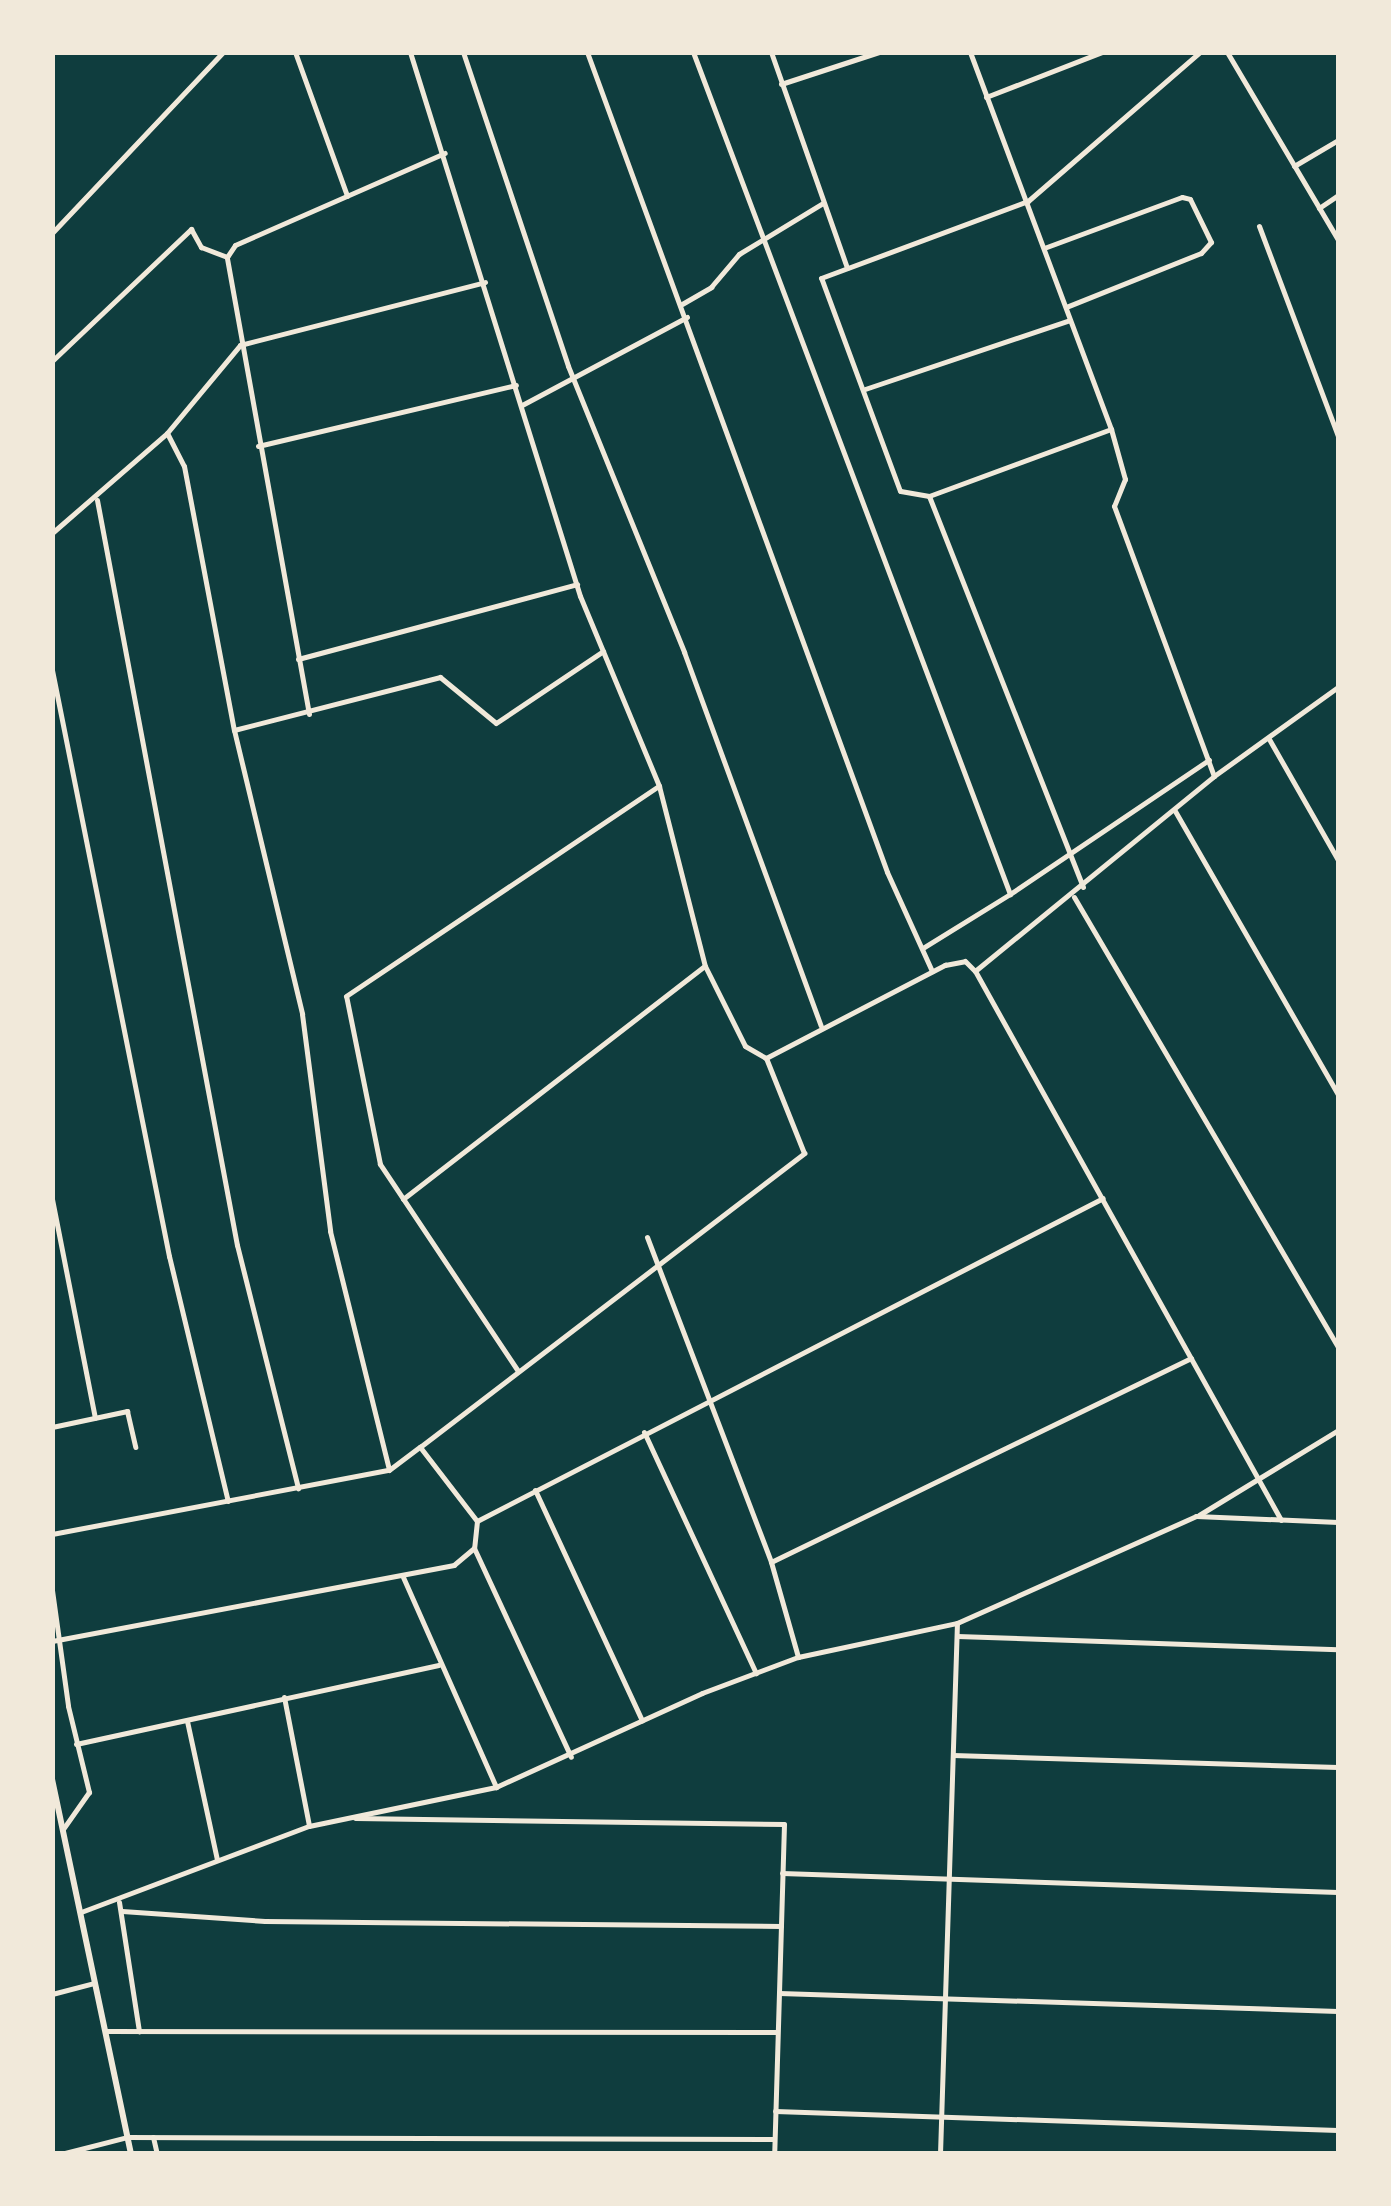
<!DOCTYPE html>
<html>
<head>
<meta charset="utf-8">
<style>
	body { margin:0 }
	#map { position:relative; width:1391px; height:2206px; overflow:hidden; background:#0f3d3e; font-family:"Source Sans 3",sans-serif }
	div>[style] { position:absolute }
	.minor>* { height:5px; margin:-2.5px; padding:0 2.5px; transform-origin:2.5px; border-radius:2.5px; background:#f1e9da }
	.tertiary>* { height:5px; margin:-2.5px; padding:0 2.5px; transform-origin:2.5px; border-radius:2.5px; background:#f1e9da }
	.secondary>* { height:6px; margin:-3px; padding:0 3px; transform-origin:3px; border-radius:3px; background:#f1e9da }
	span { translate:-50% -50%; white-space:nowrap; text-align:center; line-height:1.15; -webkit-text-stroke:9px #f1e9da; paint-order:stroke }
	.frame { position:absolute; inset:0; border:55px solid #f1e9da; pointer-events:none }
</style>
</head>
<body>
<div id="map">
	<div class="minor">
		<i style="left:295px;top:52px;width:153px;rotate:70.1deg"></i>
		<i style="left:410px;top:52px;width:570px;rotate:72.65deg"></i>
		<i style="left:580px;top:596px;width:206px;rotate:67.4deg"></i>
		<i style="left:659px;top:786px;width:186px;rotate:75.7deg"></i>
		<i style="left:705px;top:966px;width:89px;rotate:63.4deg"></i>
		<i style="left:745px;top:1046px;width:24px;rotate:30deg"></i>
		<i style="left:463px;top:52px;width:331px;rotate:71.5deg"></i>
		<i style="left:568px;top:366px;width:309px;rotate:67.9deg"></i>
		<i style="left:684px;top:652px;width:398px;rotate:69.9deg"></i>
		<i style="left:587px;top:52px;width:873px;rotate:69.9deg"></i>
		<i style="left:887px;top:872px;width:109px;rotate:65.6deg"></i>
		<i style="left:693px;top:52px;width:900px;rotate:69.37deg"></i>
		<i style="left:1010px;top:894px;width:102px;rotate:148.2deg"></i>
		<i style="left:771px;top:52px;width:229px;rotate:70.6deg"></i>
		<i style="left:970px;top:52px;width:403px;rotate:69.5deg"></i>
		<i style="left:1111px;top:429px;width:52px;rotate:74.4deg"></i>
		<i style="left:1125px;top:479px;width:29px;rotate:112deg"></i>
		<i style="left:1114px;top:506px;width:288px;rotate:69.7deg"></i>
		<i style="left:1227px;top:52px;width:218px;rotate:59.4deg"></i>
		<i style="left:781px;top:84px;width:103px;rotate:-18.1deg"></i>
		<i style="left:986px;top:97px;width:124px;rotate:-21.2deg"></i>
		<i style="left:1294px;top:166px;width:51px;rotate:-30.6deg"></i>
		<i style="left:1319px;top:208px;width:23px;rotate:-34deg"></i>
		<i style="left:1259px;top:226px;width:224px;rotate:69.4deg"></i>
		<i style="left:52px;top:233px;width:249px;rotate:-46.6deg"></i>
		<i style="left:1044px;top:248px;width:147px;rotate:-20.3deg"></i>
		<i style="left:1182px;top:197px;width:8px;rotate:14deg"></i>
		<i style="left:1190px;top:199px;width:48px;rotate:64deg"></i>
		<i style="left:1211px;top:242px;width:15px;rotate:132deg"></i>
		<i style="left:1201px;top:253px;width:145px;rotate:158.2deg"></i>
		<i style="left:682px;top:304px;width:34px;rotate:-30deg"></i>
		<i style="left:711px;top:287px;width:43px;rotate:-49.7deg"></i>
		<i style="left:739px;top:254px;width:98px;rotate:-31.3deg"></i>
		<i style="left:240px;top:345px;width:253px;rotate:-14.4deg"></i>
		<i style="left:52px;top:361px;width:192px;rotate:-43.5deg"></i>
		<i style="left:191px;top:229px;width:21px;rotate:61deg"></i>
		<i style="left:201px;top:247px;width:28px;rotate:21deg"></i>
		<i style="left:865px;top:389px;width:216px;rotate:-18.6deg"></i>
		<i style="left:522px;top:405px;width:187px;rotate:-28.1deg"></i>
		<i style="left:167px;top:433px;width:37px;rotate:63deg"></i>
		<i style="left:184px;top:466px;width:269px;rotate:79.3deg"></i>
		<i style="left:234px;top:730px;width:292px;rotate:76.5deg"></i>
		<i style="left:302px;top:1014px;width:219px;rotate:82.6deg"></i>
		<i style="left:330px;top:1231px;width:246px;rotate:76.1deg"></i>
		<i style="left:258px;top:446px;width:265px;rotate:-13.3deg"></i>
		<i style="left:929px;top:496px;width:194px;rotate:-20.2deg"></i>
		<i style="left:97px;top:500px;width:758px;rotate:79.36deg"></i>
		<i style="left:237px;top:1245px;width:251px;rotate:75.9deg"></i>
		<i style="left:52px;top:533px;width:152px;rotate:-41deg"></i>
		<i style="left:167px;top:433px;width:114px;rotate:-50.3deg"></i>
		<i style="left:298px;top:659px;width:289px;rotate:-15deg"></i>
		<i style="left:52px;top:670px;width:598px;rotate:78.71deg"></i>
		<i style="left:169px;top:1256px;width:252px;rotate:76.5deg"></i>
		<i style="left:309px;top:714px;width:464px;rotate:-100.2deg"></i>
		<i style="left:227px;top:257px;width:14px;rotate:-56deg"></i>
		<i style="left:235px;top:245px;width:229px;rotate:-23.7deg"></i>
		<i style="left:234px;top:730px;width:213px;rotate:-14.4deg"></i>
		<i style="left:440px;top:677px;width:72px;rotate:39.4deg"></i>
		<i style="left:496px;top:723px;width:129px;rotate:-33.9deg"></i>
		<i style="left:1269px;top:739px;width:139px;rotate:60.3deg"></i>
		<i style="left:1175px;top:811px;width:327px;rotate:60.1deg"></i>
		<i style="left:1083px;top:887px;width:420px;rotate:-111.5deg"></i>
		<i style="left:929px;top:496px;width:29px;rotate:-170deg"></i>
		<i style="left:900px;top:491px;width:227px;rotate:-110.3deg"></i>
		<i style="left:821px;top:278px;width:221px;rotate:-20.4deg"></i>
		<i style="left:1028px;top:201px;width:228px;rotate:-40.9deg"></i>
		<i style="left:1010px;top:894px;width:240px;rotate:-34deg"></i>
		<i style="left:1074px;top:897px;width:522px;rotate:59.6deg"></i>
		<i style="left:52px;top:1199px;width:223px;rotate:78.9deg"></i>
		<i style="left:403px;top:1199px;width:381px;rotate:-37.7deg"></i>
		<i style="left:647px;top:1237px;width:348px;rotate:69.1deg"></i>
		<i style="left:771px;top:1562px;width:99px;rotate:74.1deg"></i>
		<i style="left:518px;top:1371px;width:249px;rotate:-123.7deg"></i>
		<i style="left:380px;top:1164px;width:171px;rotate:-101.4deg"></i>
		<i style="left:346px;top:996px;width:377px;rotate:-33.9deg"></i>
		<i style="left:52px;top:1427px;width:77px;rotate:-12deg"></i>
		<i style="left:127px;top:1411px;width:37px;rotate:77deg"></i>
		<i style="left:644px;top:1432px;width:266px;rotate:65.1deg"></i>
		<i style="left:420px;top:1447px;width:484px;rotate:-37.4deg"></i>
		<i style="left:804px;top:1153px;width:102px;rotate:-111.8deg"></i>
		<i style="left:766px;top:1058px;width:202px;rotate:-27.5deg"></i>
		<i style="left:945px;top:965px;width:20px;rotate:-11deg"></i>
		<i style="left:965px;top:961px;width:14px;rotate:45deg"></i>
		<i style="left:535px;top:1490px;width:254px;rotate:65.1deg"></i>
		<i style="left:1199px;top:1515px;width:163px;rotate:-31.4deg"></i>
		<i style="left:1281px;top:1520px;width:629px;rotate:-119.13deg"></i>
		<i style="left:975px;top:971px;width:308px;rotate:-39.2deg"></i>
		<i style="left:1214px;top:776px;width:153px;rotate:-35.7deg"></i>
		<i style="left:477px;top:1521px;width:704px;rotate:-27.29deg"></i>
		<i style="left:52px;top:1534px;width:343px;rotate:-10.8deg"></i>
		<i style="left:389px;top:1470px;width:39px;rotate:-37deg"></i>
		<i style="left:420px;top:1447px;width:93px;rotate:52.4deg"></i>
		<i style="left:477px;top:1521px;width:27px;rotate:96deg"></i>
		<i style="left:474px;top:1548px;width:26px;rotate:140deg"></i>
		<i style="left:454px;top:1565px;width:409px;rotate:169.3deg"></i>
		<i style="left:474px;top:1548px;width:230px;rotate:65.1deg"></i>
		<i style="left:771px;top:1562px;width:467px;rotate:-25.9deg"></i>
		<i style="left:403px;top:1577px;width:230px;rotate:66.1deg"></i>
		<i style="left:52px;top:1590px;width:117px;rotate:82.1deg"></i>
		<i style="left:68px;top:1706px;width:89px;rotate:76.3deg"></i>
		<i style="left:89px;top:1792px;width:45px;rotate:125.1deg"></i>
		<i style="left:957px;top:1636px;width:381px;rotate:2deg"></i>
		<i style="left:284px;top:1697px;width:131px;rotate:79deg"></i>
		<i style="left:187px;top:1721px;width:142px;rotate:77.8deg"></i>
		<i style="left:76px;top:1744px;width:371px;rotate:-12.3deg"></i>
		<i style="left:953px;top:1755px;width:385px;rotate:1.8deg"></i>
		<i style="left:355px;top:1818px;width:429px;rotate:0.8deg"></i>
		<i style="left:784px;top:1824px;width:330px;rotate:91.7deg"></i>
		<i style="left:782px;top:1873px;width:556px;rotate:1.96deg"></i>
		<i style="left:119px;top:1902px;width:131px;rotate:81.2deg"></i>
		<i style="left:122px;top:1911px;width:143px;rotate:4deg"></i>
		<i style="left:265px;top:1921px;width:516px;rotate:0.56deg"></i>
		<i style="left:779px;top:1993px;width:559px;rotate:1.84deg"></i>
		<i style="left:52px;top:1994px;width:43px;rotate:-14.7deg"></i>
		<i style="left:105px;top:2031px;width:672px;rotate:0.09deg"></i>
		<i style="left:775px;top:2111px;width:563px;rotate:1.93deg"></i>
		<i style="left:153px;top:2137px;width:17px;rotate:77deg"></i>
		<i style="left:61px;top:2154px;width:68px;rotate:-14.4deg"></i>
		<i style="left:127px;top:2137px;width:647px;rotate:0.18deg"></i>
		<i style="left:940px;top:2154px;width:531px;rotate:-88.17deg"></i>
	</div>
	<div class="tertiary">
		<i style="left:81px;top:1912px;width:244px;rotate:-20.7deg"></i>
		<i style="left:309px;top:1826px;width:191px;rotate:-11.8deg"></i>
		<i style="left:496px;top:1787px;width:226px;rotate:-24.5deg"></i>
		<i style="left:702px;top:1693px;width:103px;rotate:-20.6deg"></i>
		<i style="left:798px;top:1657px;width:163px;rotate:-12.1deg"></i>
		<i style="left:957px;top:1623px;width:262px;rotate:-24.1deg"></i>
		<i style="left:1196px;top:1516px;width:142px;rotate:2.4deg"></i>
	</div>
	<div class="secondary">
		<i style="left:52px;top:1779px;width:383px;rotate:78.1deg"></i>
	</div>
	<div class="frame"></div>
</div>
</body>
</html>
